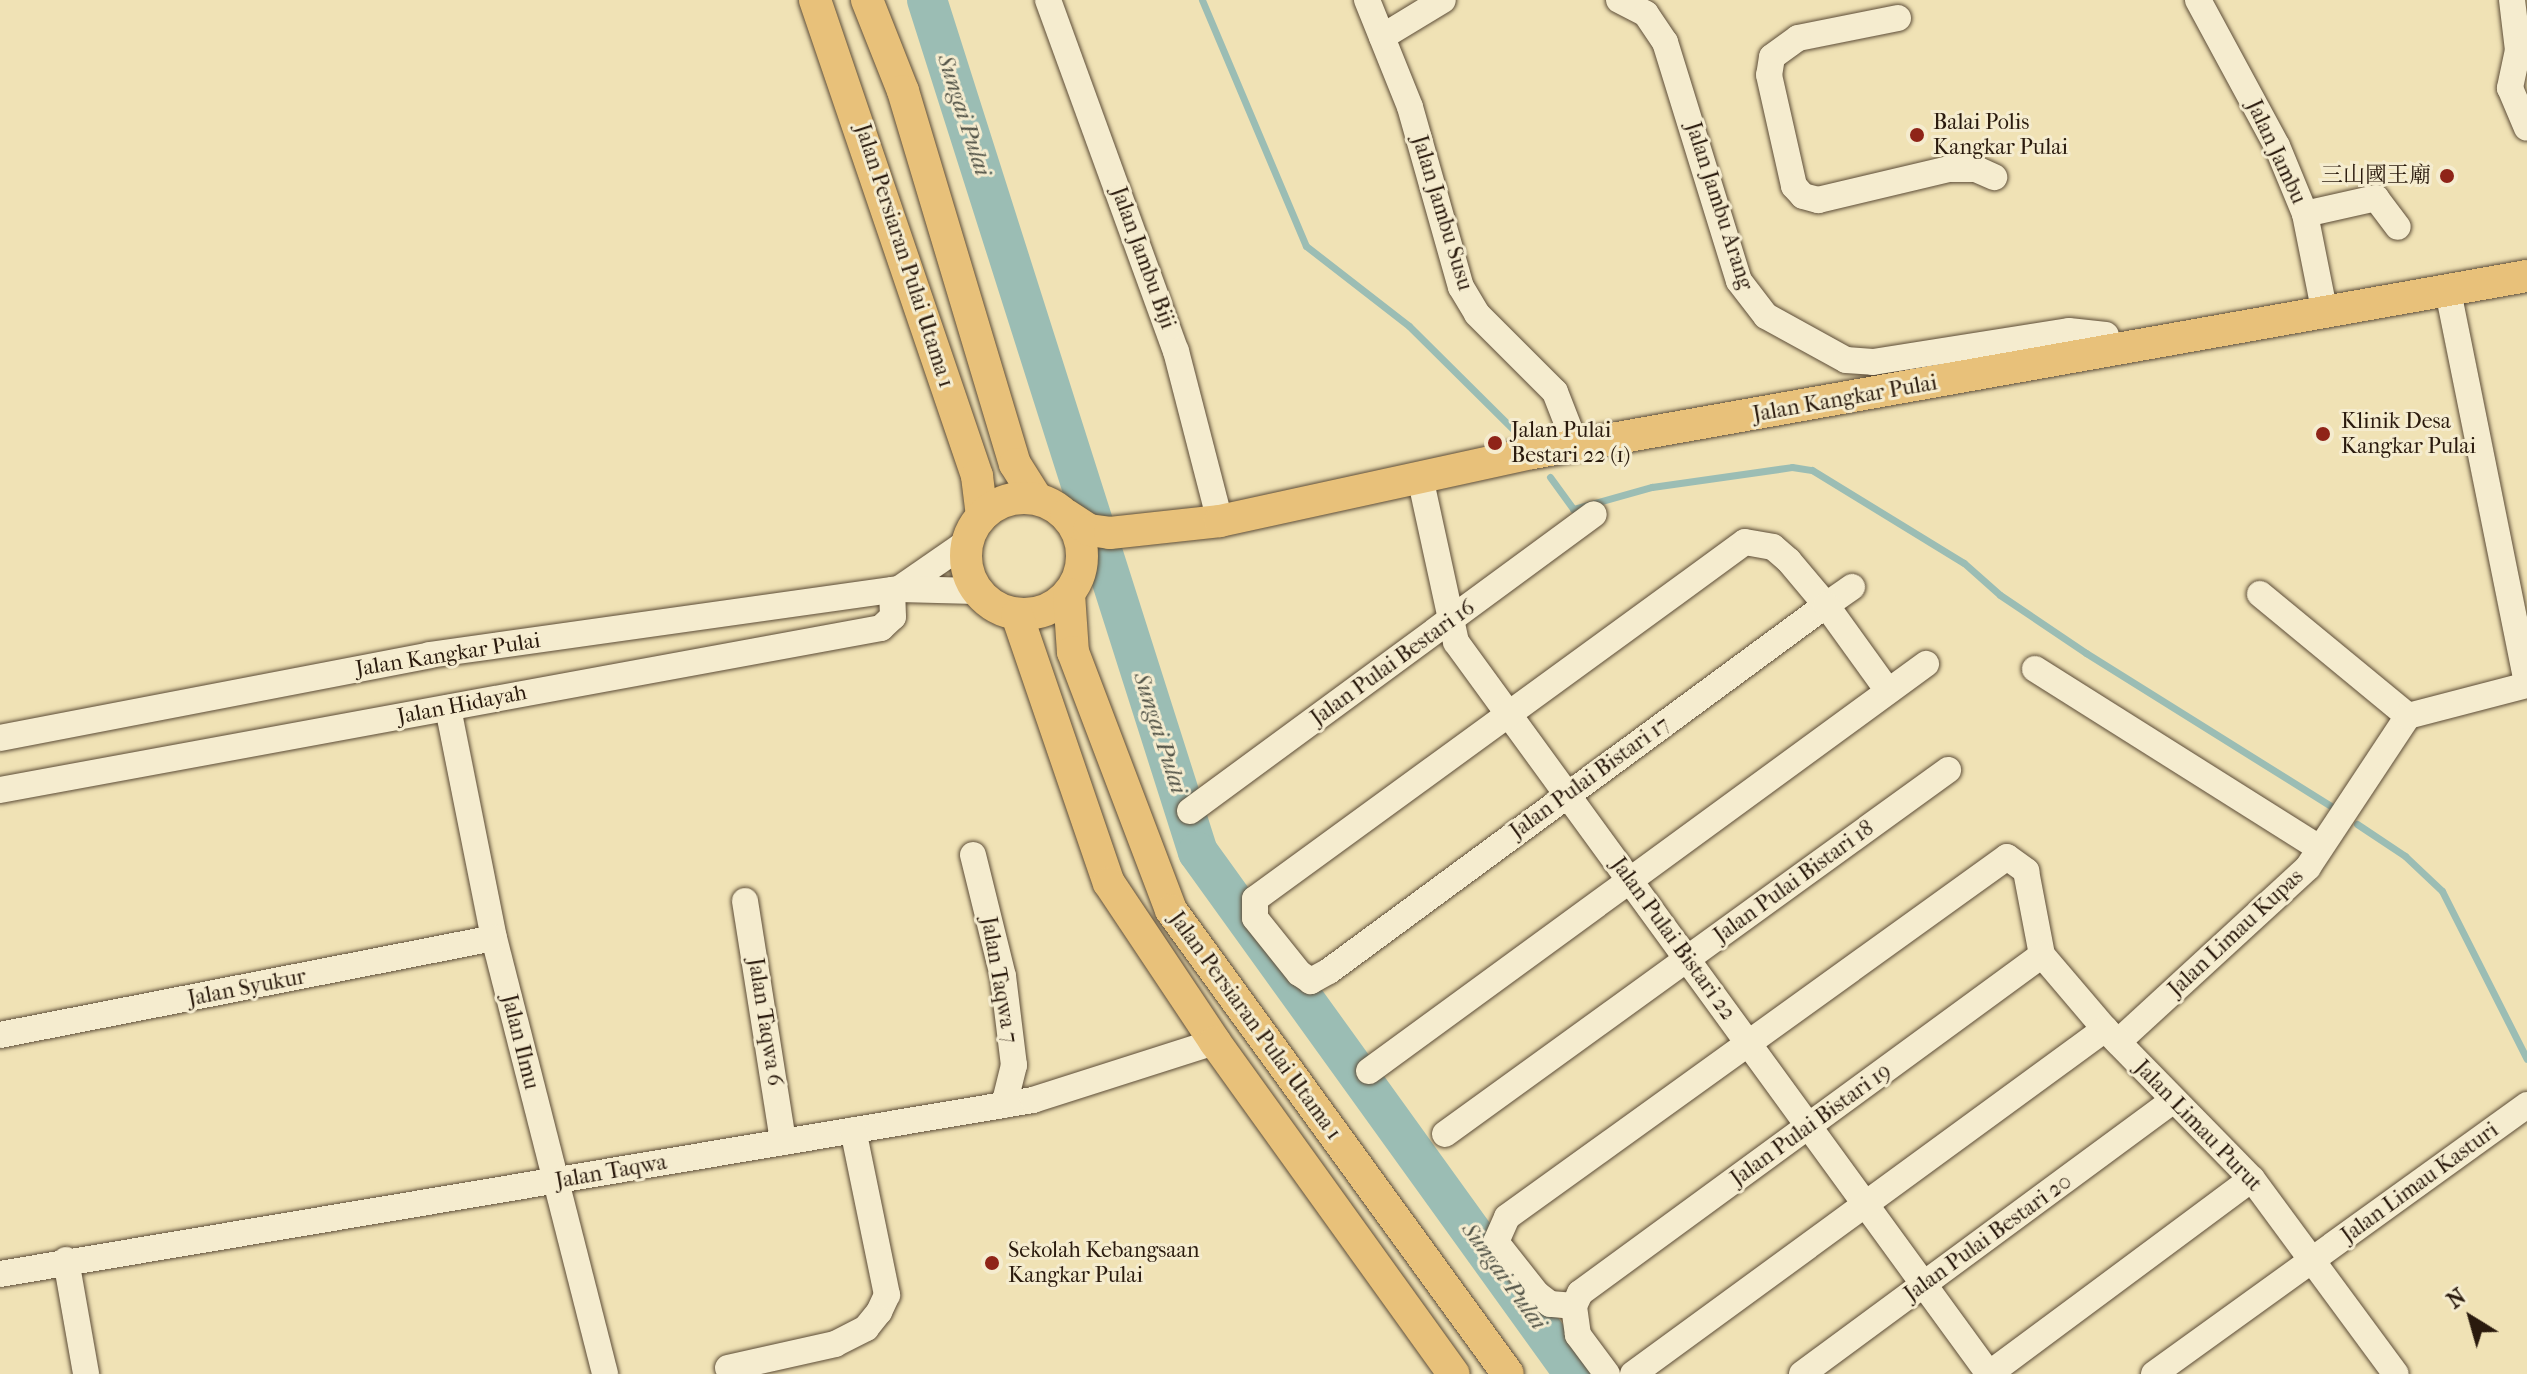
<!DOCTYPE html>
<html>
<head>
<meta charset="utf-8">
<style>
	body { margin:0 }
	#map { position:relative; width:2527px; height:1374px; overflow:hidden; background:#f0e2b5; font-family:"IM FELL French Canon","Noto Serif SC",serif }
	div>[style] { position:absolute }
	.stream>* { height:7px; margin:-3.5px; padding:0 3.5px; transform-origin:3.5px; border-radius:3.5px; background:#9bbdb4 }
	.river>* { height:40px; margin:-20px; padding:0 20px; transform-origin:20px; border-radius:20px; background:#9bbdb4 }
	.roads { filter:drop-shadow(0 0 2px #5c4c37) drop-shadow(0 0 2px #5c4c37) }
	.minor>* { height:26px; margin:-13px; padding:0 13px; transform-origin:13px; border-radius:13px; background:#f5eccf }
	.major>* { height:32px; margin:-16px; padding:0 16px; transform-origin:16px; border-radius:16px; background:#e8c17a }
	.major>.ring { margin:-16px; padding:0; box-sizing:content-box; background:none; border:32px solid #e8c17a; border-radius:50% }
	.dots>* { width:22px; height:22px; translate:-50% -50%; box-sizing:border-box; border:4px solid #f5eccf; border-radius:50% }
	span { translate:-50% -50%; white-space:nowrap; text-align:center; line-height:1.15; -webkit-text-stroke:6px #f5eccf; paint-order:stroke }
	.poi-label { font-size:22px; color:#2a1a0d }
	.left { translate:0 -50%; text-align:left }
	.right { translate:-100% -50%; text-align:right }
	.street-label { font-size:22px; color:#2a1a0d }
	.water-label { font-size:24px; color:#525347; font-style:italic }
	.north { position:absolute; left:2431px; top:1278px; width:80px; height:80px; -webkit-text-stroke:6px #f5eccf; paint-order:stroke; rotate:323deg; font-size:22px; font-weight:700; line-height:32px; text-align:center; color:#2a1a0d }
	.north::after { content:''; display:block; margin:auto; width:28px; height:36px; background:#2a1a0d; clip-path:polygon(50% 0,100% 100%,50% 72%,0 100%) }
</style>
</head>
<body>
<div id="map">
	<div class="stream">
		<i style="left:1202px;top:0;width:267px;rotate:67.1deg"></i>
		<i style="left:1306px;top:246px;width:130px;rotate:37.8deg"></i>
		<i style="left:1409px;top:326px;width:168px;rotate:44.8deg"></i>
		<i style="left:1550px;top:477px;width:39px;rotate:54deg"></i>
		<i style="left:1573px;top:509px;width:82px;rotate:-15.6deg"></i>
		<i style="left:1652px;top:487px;width:141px;rotate:-8.1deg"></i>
		<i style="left:1792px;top:467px;width:20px;rotate:9deg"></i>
		<i style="left:1812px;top:470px;width:178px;rotate:31.5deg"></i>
		<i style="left:1964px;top:563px;width:48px;rotate:41.6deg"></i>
		<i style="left:2000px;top:595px;width:104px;rotate:34deg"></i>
		<i style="left:2086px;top:653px;width:292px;rotate:32deg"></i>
		<i style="left:2357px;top:824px;width:58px;rotate:33.7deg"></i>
		<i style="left:2405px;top:856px;width:51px;rotate:43.4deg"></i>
		<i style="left:2442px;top:891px;width:188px;rotate:63.2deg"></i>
	</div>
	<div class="river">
		<i style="left:927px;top:0;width:894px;rotate:72.36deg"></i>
		<i style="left:1198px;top:852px;width:643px;rotate:54.23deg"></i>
	</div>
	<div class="roads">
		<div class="minor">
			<i style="left:1048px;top:0;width:374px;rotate:70deg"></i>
			<i style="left:1176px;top:351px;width:176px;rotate:75.5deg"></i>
			<i style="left:1367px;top:0;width:115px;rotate:68.1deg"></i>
			<i style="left:1410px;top:107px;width:187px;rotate:74.2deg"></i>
			<i style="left:1461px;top:287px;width:31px;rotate:59deg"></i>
			<i style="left:1477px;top:314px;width:110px;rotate:45deg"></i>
			<i style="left:1555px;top:392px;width:58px;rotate:68.7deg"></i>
			<i style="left:1619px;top:0;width:30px;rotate:27deg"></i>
			<i style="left:1646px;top:14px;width:34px;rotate:56deg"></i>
			<i style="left:1665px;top:42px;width:250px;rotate:72.8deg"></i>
			<i style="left:1739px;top:281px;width:44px;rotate:52.4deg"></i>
			<i style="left:1766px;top:316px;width:91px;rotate:28.8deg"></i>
			<i style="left:1846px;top:360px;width:27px;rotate:4deg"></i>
			<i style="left:1873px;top:362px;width:198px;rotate:-9deg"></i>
			<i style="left:2069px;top:331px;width:37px;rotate:6deg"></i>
			<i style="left:2198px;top:0;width:166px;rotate:61.6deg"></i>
			<i style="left:2277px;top:146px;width:74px;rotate:67.6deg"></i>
			<i style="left:2305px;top:214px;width:102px;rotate:78.7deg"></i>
			<i style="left:2512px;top:0;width:50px;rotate:83.2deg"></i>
			<i style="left:2518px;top:50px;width:39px;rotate:102deg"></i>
			<i style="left:2510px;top:88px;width:43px;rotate:67deg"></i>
			<i style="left:1898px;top:18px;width:102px;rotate:168.7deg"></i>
			<i style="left:1798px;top:38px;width:32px;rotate:144deg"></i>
			<i style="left:1772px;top:57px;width:18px;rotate:99deg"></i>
			<i style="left:1769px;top:75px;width:114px;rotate:77.3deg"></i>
			<i style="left:1794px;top:186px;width:13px;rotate:48deg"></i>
			<i style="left:1803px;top:196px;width:16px;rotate:15deg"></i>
			<i style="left:1818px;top:200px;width:135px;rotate:-13.3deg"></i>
			<i style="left:1949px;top:169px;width:27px"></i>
			<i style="left:1976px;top:169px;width:20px;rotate:24deg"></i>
			<i style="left:1382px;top:37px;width:71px;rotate:-31.2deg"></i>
			<i style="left:2305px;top:214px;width:73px;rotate:-12.7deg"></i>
			<i style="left:2376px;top:198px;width:36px;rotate:53deg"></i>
			<i style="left:2448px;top:291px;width:400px;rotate:78.6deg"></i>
			<i style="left:1420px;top:477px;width:169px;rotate:77.7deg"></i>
			<i style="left:1456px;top:642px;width:905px;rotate:53.94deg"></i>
			<i style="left:1852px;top:587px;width:32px;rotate:145deg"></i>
			<i style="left:1826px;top:605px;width:617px;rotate:143.63deg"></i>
			<i style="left:1329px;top:971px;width:21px;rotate:151deg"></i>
			<i style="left:1311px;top:981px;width:14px;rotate:-146deg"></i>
			<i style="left:1299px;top:973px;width:70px;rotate:-128.7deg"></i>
			<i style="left:1255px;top:918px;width:19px;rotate:-90deg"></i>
			<i style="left:1255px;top:899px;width:606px;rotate:-36.08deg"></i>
			<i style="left:1745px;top:542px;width:28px;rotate:10deg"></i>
			<i style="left:1773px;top:547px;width:21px;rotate:41deg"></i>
			<i style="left:1789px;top:561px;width:57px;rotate:49.9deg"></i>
			<i style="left:1826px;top:605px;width:106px;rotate:54.2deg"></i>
			<i style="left:899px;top:589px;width:83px;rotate:-34.7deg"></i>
			<i style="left:2260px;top:594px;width:192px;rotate:39.5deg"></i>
			<i style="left:2035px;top:669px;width:336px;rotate:32.2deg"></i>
			<i style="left:448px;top:708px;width:235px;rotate:78.7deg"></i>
			<i style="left:494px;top:938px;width:450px;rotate:75.7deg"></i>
			<i style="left:0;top:738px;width:437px;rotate:-10.9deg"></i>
			<i style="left:429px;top:655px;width:475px;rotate:-8deg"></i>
			<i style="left:899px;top:589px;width:77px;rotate:1.5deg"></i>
			<i style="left:0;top:790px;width:896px;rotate:-10.42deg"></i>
			<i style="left:881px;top:628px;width:16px;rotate:-43deg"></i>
			<i style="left:893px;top:617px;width:27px;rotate:-92deg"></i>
			<i style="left:1190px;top:811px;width:501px;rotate:-36.32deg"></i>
			<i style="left:973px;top:855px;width:125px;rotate:76.1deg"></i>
			<i style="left:1003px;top:976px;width:90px;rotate:83deg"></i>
			<i style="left:1014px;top:1065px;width:41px;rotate:104deg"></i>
			<i style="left:745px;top:901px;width:244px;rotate:81deg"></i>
			<i style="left:0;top:1035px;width:503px;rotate:-11.11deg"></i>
			<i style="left:2118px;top:1042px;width:258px;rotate:-42.6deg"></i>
			<i style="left:2308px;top:867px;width:181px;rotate:-56.5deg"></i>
			<i style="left:2408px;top:716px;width:123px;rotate:-14.6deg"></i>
			<i style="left:1369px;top:1071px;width:690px;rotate:-36.16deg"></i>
			<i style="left:1445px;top:1134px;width:621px;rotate:-35.89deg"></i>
			<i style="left:66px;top:1260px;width:116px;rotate:80deg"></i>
			<i style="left:0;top:1274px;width:1048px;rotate:-9.56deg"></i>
			<i style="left:1033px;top:1100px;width:191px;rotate:-17.7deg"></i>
			<i style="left:1574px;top:1306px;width:24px;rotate:-175deg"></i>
			<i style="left:1550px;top:1304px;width:16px;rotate:-142deg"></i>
			<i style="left:1537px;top:1294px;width:66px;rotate:-128.3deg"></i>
			<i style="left:1496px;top:1242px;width:27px;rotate:-66deg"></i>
			<i style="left:1507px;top:1217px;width:616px;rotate:-35.75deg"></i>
			<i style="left:2007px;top:857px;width:24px;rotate:36deg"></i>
			<i style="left:2026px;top:871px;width:86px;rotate:79.2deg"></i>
			<i style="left:2042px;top:955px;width:97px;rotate:49.6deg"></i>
			<i style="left:2105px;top:1029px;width:210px;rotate:45.6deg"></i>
			<i style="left:2252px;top:1179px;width:242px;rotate:53.6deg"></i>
			<i style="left:728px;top:1368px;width:110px;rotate:-12.6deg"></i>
			<i style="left:835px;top:1344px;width:35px;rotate:-27deg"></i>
			<i style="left:866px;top:1328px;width:21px;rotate:-51deg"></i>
			<i style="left:879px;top:1312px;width:19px;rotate:-65deg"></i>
			<i style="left:887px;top:1295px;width:168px;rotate:-101.6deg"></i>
			<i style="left:1607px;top:1374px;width:49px;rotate:-126.6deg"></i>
			<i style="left:1578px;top:1335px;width:29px;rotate:-98deg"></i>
			<i style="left:1574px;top:1306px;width:14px;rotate:-65deg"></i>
			<i style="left:1580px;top:1293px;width:572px;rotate:-36.19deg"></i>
			<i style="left:1633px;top:1374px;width:585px;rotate:-36.16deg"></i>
			<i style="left:1802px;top:1374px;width:462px;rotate:-36.4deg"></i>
			<i style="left:1989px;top:1374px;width:327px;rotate:-36.6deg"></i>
			<i style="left:2154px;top:1374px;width:460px;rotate:-35.8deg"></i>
		</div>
		<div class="major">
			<i style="left:815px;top:0;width:503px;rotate:71.2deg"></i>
			<i style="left:977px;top:476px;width:40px;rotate:82.9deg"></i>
			<i style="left:867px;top:0;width:98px;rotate:68.4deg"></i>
			<i style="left:903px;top:91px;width:389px;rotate:73.3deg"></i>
			<i style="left:1015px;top:464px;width:41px;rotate:57.8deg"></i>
			<i class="ring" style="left:966px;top:498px;width:84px;height:84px"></i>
			<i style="left:1066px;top:515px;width:27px;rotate:33deg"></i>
			<i style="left:1089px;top:530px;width:21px;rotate:8deg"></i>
			<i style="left:1110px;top:533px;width:111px;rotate:-6.2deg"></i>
			<i style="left:1220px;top:521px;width:320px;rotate:-12.3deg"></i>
			<i style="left:1533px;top:453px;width:1010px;rotate:-10.1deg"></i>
			<i style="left:1069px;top:594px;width:58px;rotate:86.1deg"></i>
			<i style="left:1073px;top:652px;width:276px;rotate:69.2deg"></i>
			<i style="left:1171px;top:910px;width:573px;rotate:54.01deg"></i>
			<i style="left:1017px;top:615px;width:283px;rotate:71.1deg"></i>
			<i style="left:1109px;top:883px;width:191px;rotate:56.3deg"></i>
			<i style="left:1215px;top:1042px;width:409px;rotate:54.3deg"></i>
		</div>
	</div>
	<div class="dots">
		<i style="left:1917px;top:135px;background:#8f2418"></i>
		<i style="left:2447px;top:176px;background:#8f2418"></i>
		<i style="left:2323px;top:434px;background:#8f2418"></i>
		<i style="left:1495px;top:443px;background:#8f2418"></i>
		<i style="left:992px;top:1263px;background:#8f2418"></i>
	</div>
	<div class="poi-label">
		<span class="left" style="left:1933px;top:135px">Balai Polis<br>Kangkar Pulai</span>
		<span class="right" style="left:2431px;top:176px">三山國王廟</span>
		<span class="left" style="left:2341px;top:434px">Klinik Desa<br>Kangkar Pulai</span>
		<span class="left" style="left:1511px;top:443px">Jalan Pulai<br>Bestari 22 (1)</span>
		<span class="left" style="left:1008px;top:1263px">Sekolah Kebangsaan<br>Kangkar Pulai</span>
	</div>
	<div class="street-label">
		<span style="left:2276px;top:152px;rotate:65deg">Jalan Jambu</span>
		<span style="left:1719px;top:206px;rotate:72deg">Jalan Jambu Arang</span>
		<span style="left:1442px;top:213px;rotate:73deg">Jalan Jambu Susu</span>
		<span style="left:904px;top:256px;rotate:72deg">Jalan Persiaran Pulai Utama 1</span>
		<span style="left:1143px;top:258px;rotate:70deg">Jalan Jambu Biji</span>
		<span style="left:1845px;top:399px;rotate:-10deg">Jalan Kangkar Pulai</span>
		<span style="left:448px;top:655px;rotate:-9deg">Jalan Kangkar Pulai</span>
		<span style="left:1393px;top:663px;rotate:-36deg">Jalan Pulai Bestari 16</span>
		<span style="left:462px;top:705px;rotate:-11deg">Jalan Hidayah</span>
		<span style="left:1590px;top:778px;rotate:-36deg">Jalan Pulai Bistari 17</span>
		<span style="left:1794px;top:882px;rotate:-36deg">Jalan Pulai Bistari 18</span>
		<span style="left:2236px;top:933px;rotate:-43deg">Jalan Limau Kupas</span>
		<span style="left:1673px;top:939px;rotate:54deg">Jalan Pulai Bistari 22</span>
		<span style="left:999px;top:980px;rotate:80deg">Jalan Taqwa 7</span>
		<span style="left:247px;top:988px;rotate:-11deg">Jalan Syukur</span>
		<span style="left:765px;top:1022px;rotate:81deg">Jalan Taqwa 6</span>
		<span style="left:1255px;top:1026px;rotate:54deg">Jalan Persiaran Pulai Utama 1</span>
		<span style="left:520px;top:1042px;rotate:76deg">Jalan Ilmu</span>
		<span style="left:1811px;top:1125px;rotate:-36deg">Jalan Pulai Bistari 19</span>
		<span style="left:2198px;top:1126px;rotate:46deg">Jalan Limau Purut</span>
		<span style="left:611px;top:1172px;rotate:-10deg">Jalan Taqwa</span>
		<span style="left:2420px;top:1183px;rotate:-36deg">Jalan Limau Kasturi</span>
		<span style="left:1988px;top:1238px;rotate:-36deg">Jalan Pulai Bestari 20</span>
	</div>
	<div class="water-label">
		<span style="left:964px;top:115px;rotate:72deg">Sungai Pulai</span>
		<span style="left:1160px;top:733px;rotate:72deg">Sungai Pulai</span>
		<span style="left:1504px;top:1276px;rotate:54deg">Sungai Pulai</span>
	</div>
	<div class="north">N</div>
</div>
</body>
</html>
